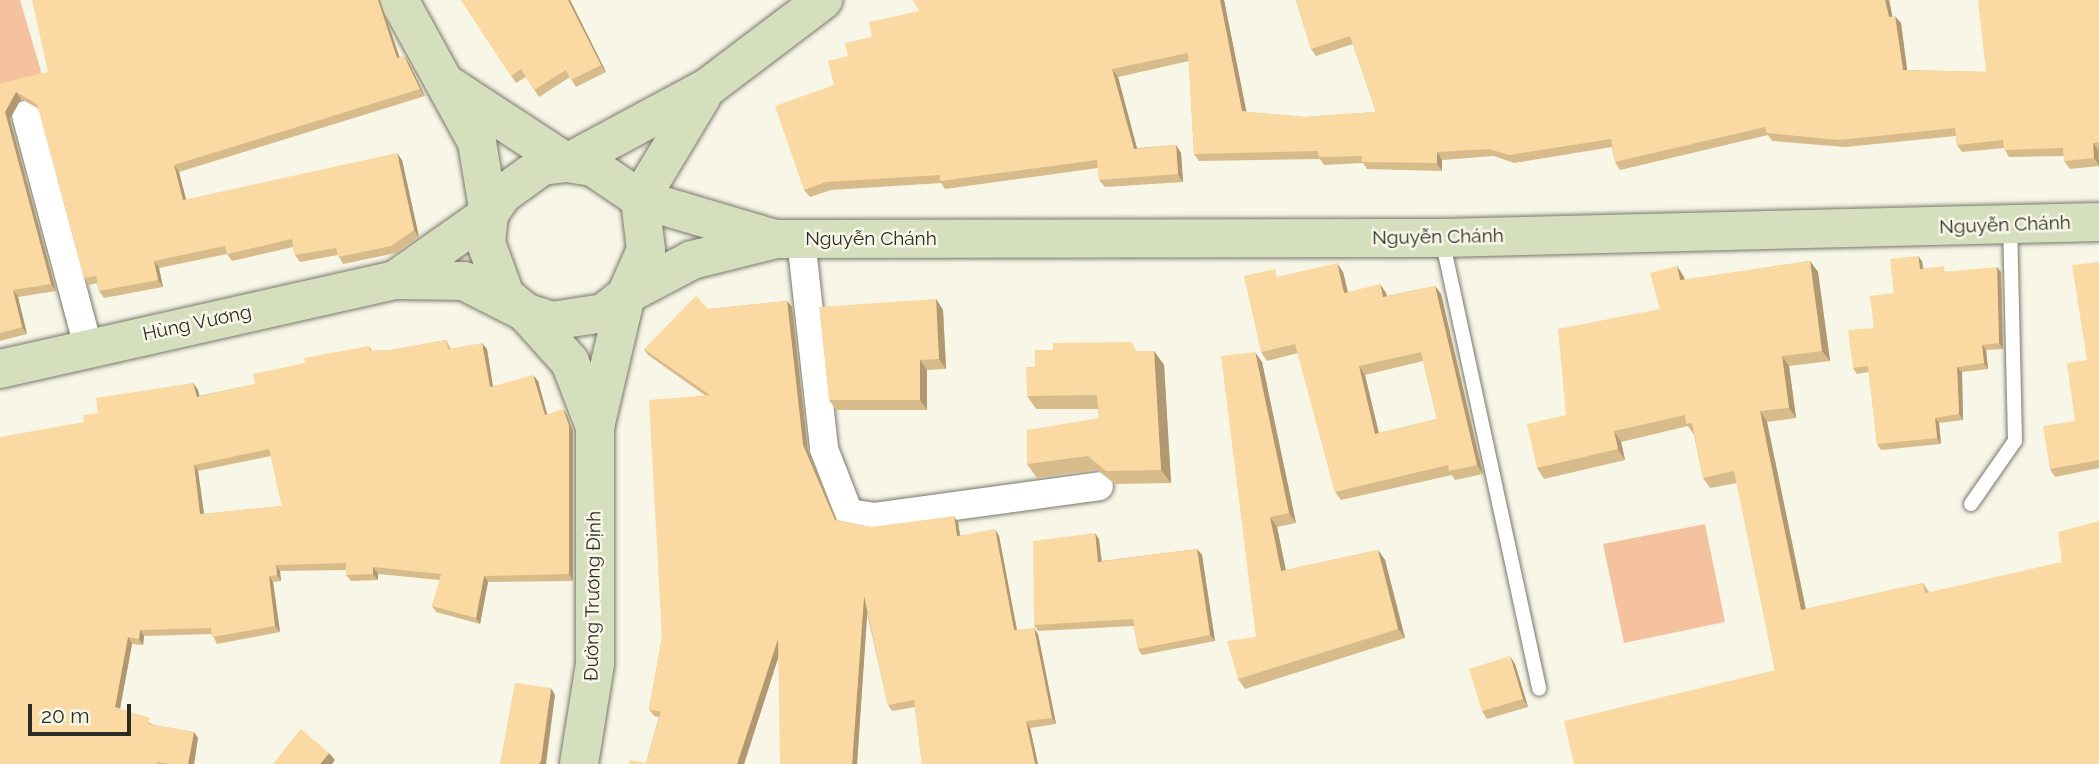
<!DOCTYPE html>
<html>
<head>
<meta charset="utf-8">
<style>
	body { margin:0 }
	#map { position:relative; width:2099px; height:764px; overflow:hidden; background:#f7f6e7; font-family:Raleway,sans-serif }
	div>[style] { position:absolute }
	.green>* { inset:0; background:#f4c29f }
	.roads { filter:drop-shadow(0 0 2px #79786a) drop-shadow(0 0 2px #79786a) }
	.lane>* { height:14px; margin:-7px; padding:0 7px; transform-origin:7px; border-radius:7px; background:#fff }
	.street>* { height:28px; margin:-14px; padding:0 14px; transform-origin:14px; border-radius:14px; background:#fff }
	.secondary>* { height:38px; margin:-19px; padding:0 19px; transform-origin:19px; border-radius:19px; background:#d6dfbd }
	.wall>* { inset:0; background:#d8bb8b }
	.shaded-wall>* { inset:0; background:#b09871 }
	.building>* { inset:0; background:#fbd9a2 }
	span { translate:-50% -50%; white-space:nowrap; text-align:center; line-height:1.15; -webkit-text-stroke:5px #f7f6e7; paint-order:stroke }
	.street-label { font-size:19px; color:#2c2c26 }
	.scale { position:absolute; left:28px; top:704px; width:103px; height:32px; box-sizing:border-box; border:4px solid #2c2c26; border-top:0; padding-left:9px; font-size:21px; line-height:24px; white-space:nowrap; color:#2c2c26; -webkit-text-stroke:5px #f7f6e7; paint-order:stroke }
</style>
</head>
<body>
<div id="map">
	<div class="green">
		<i style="clip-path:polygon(0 0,20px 0,45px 85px,0 91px)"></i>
		<i style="clip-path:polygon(1705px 524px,1725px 622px,1624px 643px,1603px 544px)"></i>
	</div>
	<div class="roads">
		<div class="lane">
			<i style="left:1442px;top:239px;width:460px;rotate:77.8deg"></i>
			<i style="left:1971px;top:504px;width:77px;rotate:-55.1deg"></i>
			<i style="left:2015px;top:441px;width:215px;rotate:-91.3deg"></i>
		</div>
		<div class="street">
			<i style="left:26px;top:115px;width:240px;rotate:75deg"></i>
			<i style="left:801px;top:239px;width:211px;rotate:83.7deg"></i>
			<i style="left:824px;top:449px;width:69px;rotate:68.7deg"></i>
			<i style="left:849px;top:513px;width:25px;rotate:9deg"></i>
			<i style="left:874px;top:517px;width:227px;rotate:-7.8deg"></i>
		</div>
		<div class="secondary">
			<i style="left:448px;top:85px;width:142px;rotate:33.2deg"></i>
			<i style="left:567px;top:163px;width:159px;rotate:-28.2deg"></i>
			<i style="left:707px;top:88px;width:146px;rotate:-37.2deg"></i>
			<i style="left:702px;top:96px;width:120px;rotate:121deg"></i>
			<i style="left:640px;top:199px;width:138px;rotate:16.5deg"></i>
			<i style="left:567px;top:163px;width:26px;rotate:9deg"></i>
			<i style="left:593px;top:167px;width:57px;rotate:34.2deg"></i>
			<i style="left:640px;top:199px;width:51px;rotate:83.3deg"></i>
			<i style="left:646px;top:250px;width:49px;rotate:114deg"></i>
			<i style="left:626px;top:295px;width:28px;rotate:141deg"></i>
			<i style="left:604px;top:313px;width:53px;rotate:171.3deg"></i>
			<i style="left:552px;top:321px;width:28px;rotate:-162deg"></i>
			<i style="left:525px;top:312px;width:26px;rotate:-140deg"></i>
			<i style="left:505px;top:295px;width:55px;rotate:-110.1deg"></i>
			<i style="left:486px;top:243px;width:29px;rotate:-84deg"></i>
			<i style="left:489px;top:214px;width:24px;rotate:-55deg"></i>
			<i style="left:503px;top:194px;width:48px;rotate:-35.7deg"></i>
			<i style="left:542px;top:166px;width:25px;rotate:-7deg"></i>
			<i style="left:395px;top:280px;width:115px;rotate:-35.1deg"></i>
			<i style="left:489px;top:214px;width:73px;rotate:-99.5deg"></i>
			<i style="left:477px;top:142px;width:162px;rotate:-118.8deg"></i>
			<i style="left:0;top:369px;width:405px;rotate:-12.7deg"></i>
			<i style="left:395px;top:280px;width:69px;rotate:0.8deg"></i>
			<i style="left:464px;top:281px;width:68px;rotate:26.9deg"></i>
			<i style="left:525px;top:312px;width:67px;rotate:48deg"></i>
			<i style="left:570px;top:362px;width:70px;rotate:69deg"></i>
			<i style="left:579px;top:764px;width:101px;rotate:-80.9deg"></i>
			<i style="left:595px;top:664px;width:237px;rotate:-90deg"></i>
			<i style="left:595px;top:427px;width:136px;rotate:-76.8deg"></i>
			<i style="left:626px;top:295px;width:75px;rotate:-27.9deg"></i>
			<i style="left:692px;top:260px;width:87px;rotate:-14deg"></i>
			<i style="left:776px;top:239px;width:666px;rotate:-0.09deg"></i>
			<i style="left:1442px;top:238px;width:657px;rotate:-1.4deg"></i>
		</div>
	</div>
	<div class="wall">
		<i style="clip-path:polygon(380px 0,400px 58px,404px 56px,409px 63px,425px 96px,179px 172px,186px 200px,402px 160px,419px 237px,396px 253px,343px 264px,338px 255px,300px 262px,295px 255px,293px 247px,232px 261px,227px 254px,159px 268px,163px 287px,104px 298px,99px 291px,97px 283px,89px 285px,84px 278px,39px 109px,21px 99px,10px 119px,56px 291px,18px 297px,27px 334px,0 341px,0 83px)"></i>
		<i style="clip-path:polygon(461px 0,570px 0,606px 72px,576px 87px,570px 77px,539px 97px,526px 77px,516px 83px)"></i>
		<i style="clip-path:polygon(913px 0,1224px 0,1246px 112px,1304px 117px,1376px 112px,1353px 44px,1316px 56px,1311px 49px,1296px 0,1889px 0,1892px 16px,1901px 23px,1907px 70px,1986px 72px,2099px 0,2099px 166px,2070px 169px,2064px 161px,2064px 156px,2009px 157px,2004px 148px,1962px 152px,1957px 145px,1956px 136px,1845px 147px,1772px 141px,1768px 135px,1620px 170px,1615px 162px,1612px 147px,1514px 163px,1494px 156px,1442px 160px,1442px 171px,1367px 169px,1363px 163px,1324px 165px,1320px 159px,1199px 161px,1194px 154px,1189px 61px,1118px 77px,1137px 148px,1176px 145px,1181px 153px,1183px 182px,1105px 187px,1099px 180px,1098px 168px,945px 189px,941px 183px,831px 190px,810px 197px,804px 190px,834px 85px,848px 56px,872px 37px,920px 11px)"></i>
		<i style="clip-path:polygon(1810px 261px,1818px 272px,1830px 361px,1789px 366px,1796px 418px,1767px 422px,1806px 609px,1923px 583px,1929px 592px,2099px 764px,1775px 670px,1737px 483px,1710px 488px,1703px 478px,1694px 435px,1688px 426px,1621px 442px,1625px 460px,1544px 479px,1537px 468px,1566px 415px,1660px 309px,1677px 266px,1685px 280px)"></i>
		<i style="clip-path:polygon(1922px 261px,1923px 268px,1948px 272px,2001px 272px,2003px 349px,1986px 350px,1988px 369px,1962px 372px,1963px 420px,1939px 423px,1941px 444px,1881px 450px,1877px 444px,1869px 372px,1857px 374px,1853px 368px,1874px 328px,1894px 293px)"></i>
		<i style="clip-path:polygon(2099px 262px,2099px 468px,2055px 477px,2050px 469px,2075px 421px,2087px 360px)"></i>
		<i style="clip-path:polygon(evenodd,1343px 272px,1348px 292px,1386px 293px,1387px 296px,1435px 286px,1441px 294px,1483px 474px,1455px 480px,1452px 475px,1341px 500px,1335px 492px,1298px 353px,1267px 361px,1261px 352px,1281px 276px,1343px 272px,1423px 361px,1437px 419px,1379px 433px,1365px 375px,1423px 361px)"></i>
		<i style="clip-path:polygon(936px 299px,943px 310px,946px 369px,927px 370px,927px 410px,836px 410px,829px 400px)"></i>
		<i style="clip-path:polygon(787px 301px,792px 307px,808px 451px,837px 520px,871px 527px,958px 522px,960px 535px,999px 536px,1017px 630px,1038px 634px,1056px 724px,1030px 728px,1038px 764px,922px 764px,915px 707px,892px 711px,888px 705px,867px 613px,857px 764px,778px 658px,744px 764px,646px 763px,659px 717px,654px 716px,649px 709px,706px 396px,648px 355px,644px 349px,708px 309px)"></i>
		<i style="clip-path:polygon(evenodd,446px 340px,451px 349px,487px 349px,493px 386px,538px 381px,547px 414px,567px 415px,573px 431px,573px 581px,488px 582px,480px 624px,436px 612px,432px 606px,440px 580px,378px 574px,378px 580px,351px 581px,346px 575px,346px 570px,280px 571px,281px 581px,273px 582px,280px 632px,217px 644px,212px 634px,144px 636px,143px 645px,132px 644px,120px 709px,154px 725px,194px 732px,198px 738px,194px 764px,0 764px,84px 422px,98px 413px,193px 383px,198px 390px,199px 396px,255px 384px,305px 363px,369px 346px,372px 351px,391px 350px,446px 340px,271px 456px,282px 506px,204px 514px,198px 471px,271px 456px)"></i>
		<i style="clip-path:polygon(1137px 351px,1154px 351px,1164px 365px,1171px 483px,1115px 484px,1097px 470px,1037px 478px,1027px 464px,1099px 418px,1098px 409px,1036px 409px,1027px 396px,1035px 367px)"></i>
		<i style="clip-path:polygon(1262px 362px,1296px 523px,1277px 527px,1286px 570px,1378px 550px,1385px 560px,1405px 638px,1245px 689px,1238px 679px,1256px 637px)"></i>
		<i style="clip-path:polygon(1099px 539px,1102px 561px,1197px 549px,1202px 555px,1215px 641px,1142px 655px,1138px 649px,1134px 626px,1038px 631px,1034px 625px)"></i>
		<i style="clip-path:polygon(1515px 664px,1528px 707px,1487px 719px,1482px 711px)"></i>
	</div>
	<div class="shaded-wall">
		<i style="clip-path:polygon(378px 0,380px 0,402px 65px,397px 58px)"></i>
		<i style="clip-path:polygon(568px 0,570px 0,606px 72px,601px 65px)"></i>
		<i style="clip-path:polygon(1220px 0,1224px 0,1248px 119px,1242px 111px)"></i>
		<i style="clip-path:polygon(1885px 0,1889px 0,1894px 24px,1889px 17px)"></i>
		<i style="clip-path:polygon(1895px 16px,1901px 23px,1908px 77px,1903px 70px)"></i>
		<i style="clip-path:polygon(404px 56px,409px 63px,425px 96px,420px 89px)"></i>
		<i style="clip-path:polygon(1112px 69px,1118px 77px,1139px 156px,1134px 149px)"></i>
		<i style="clip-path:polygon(16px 92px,21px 99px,10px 119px,56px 291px,51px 284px,5px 112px)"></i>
		<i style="clip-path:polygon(2093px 143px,2098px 150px,2099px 165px,2094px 158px)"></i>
		<i style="clip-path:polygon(1176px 145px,1181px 153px,1183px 182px,1178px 174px)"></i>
		<i style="clip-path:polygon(1437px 152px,1442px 160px,1442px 171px,1437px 163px)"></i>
		<i style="clip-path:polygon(397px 153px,402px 160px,419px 237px,414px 230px)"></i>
		<i style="clip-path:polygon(174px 165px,179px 172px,188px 207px,183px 200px)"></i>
		<i style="clip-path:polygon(1918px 256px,1922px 261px,1924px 274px,1920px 269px)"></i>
		<i style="clip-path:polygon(154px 261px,159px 268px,163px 287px,158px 280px)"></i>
		<i style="clip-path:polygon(1810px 261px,1818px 272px,1830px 361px,1822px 351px)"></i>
		<i style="clip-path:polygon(1337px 263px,1343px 272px,1350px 301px,1344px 293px)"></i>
		<i style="clip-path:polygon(1677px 266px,1684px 277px,1688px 291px,1680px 280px)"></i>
		<i style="clip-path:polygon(1997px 267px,2001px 272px,2003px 349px,1999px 343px)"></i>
		<i style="clip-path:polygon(1380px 284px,1386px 293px,1389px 306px,1383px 297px)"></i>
		<i style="clip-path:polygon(1435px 286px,1441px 294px,1483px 474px,1477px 465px)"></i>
		<i style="clip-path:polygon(13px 290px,18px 297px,27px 334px,22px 327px)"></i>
		<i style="clip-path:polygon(936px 299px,943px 310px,946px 369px,939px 359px)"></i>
		<i style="clip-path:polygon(787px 301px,792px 307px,808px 451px,839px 526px,835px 520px,803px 445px)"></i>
		<i style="clip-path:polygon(482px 343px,487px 349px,494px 394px,490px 387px)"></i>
		<i style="clip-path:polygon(1982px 345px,1986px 350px,1988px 369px,1984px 363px)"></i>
		<i style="clip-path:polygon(1154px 351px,1164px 365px,1171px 483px,1161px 470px)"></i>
		<i style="clip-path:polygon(1255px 352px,1262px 362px,1296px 523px,1289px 513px)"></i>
		<i style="clip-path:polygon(1782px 356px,1789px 366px,1796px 418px,1789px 408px)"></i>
		<i style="clip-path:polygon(920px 360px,927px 370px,927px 410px,920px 400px)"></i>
		<i style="clip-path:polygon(1359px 366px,1365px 375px,1381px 443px,1375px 434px)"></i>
		<i style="clip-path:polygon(1957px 367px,1962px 372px,1963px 420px,1959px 414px)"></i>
		<i style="clip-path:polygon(533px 375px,538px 381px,549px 421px,545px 415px)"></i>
		<i style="clip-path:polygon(193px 383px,198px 390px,201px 403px,197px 397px)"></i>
		<i style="clip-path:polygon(563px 409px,567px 415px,573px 431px,573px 581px,569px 574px)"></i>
		<i style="clip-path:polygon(1760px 411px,1767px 422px,1808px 620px,1801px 610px)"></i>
		<i style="clip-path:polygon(1935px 418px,1939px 423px,1941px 444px,1937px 438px)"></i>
		<i style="clip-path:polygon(1614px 431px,1621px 442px,1625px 460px,1618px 449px)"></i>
		<i style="clip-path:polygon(194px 465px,198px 471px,205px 521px,200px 514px)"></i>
		<i style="clip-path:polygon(954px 516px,958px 522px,961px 542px,957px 536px)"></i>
		<i style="clip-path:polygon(1270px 517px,1277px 527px,1288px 581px,1281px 571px)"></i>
		<i style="clip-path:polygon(995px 529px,999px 536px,1018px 636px,1014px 630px)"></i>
		<i style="clip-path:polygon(1095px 533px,1099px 539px,1102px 568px,1098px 562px)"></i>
		<i style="clip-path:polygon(1197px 549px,1202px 555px,1215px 641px,1210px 635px)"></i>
		<i style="clip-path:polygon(1378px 550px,1385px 560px,1405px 638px,1398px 629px)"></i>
		<i style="clip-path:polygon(276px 565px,280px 571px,281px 581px,277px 575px)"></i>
		<i style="clip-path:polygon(373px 567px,378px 574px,378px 580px,373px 574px)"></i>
		<i style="clip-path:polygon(269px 576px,273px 582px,280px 632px,275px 626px)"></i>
		<i style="clip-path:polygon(484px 576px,488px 582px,480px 624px,476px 618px)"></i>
		<i style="clip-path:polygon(864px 596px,868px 602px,857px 764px,852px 764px)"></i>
		<i style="clip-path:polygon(1034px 628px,1038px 634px,1056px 724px,1052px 718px)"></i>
		<i style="clip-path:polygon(140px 630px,144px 636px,143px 645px,139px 639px)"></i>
		<i style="clip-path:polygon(128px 637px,132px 644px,119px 714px,115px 707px)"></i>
		<i style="clip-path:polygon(778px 639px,782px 646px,744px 764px,737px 764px)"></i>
		<i style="clip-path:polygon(1510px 656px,1515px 664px,1528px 707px,1523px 699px)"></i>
		<i style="clip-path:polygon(551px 688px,555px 695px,546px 764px,539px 764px)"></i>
		<i style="clip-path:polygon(1026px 721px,1030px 728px,1038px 764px,1035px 764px)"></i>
		<i style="clip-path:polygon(194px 732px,198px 738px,194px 764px,188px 764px)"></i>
		<i style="clip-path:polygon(329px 753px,335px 760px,332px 764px,320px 764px)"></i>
	</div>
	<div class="building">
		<i style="clip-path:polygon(32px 0,378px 0,397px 58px,404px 56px,420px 89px,174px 165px,183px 200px,397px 153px,414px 230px,391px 246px,338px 257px,336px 248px,295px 255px,292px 239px,227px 254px,225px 246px,154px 261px,158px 280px,99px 291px,96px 276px,84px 278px,37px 104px,16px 92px,5px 112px,51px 284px,13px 290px,22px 327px,0 333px,0 83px,48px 72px)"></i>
		<i style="clip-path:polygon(461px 0,568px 0,601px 65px,571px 80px,566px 70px,534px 90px,521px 69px,511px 76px)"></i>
		<i style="clip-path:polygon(913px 0,1220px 0,1242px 111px,1304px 117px,1376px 112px,1350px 36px,1311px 49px,1296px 0,1885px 0,1889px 17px,1895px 16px,1903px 70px,1986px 72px,1978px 0,2099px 0,2099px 142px,2093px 143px,2094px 158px,2064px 161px,2063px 148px,2004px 150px,2003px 140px,1957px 145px,1955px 128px,1839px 140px,1767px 133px,1765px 127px,1615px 162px,1611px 139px,1509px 155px,1489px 149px,1437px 152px,1437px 163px,1362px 162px,1362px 156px,1319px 157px,1318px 151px,1194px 154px,1188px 53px,1112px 69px,1134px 149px,1176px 145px,1178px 174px,1099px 180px,1097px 160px,940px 181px,940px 175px,826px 182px,804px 190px,775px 106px,834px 85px,828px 61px,848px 56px,845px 43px,872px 37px,869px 22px,920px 11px)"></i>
		<i style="clip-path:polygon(1918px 256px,1920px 269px,1944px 266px,1944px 272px,1997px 267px,1999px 343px,1982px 345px,1984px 363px,1957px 367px,1959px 414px,1935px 418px,1937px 438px,1877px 444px,1868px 366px,1853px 368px,1848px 330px,1874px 328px,1870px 296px,1894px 293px,1890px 259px)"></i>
		<i style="clip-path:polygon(1810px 261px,1822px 351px,1782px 356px,1789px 408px,1760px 411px,1801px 610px,1923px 583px,1925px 593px,2062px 562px,2058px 532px,2099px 521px,2099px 764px,1574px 764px,1564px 721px,1775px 670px,1734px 471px,1703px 478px,1692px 423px,1686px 424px,1685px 415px,1614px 431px,1618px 449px,1537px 468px,1527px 424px,1566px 415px,1558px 329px,1660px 309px,1650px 273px,1677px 266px,1680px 280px)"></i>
		<i style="clip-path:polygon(2099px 262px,2099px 460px,2050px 469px,2043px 426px,2075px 421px,2067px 363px,2087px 360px,2072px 265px)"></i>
		<i style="clip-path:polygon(evenodd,1337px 263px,1344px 293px,1380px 284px,1383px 297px,1435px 286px,1477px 465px,1449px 471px,1448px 465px,1335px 492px,1295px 344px,1261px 352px,1244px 276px,1275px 269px,1277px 277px,1337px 263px,1421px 352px,1437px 419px,1375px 434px,1359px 366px,1421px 352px)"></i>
		<i style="clip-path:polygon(696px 296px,708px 309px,787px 301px,803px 445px,835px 520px,871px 527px,954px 516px,957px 536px,995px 529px,1014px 630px,1034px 628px,1052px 718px,1026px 721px,1035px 764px,922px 764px,914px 700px,888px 705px,864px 596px,852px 764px,780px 764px,778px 639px,737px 764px,629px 764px,630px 760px,646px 763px,661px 712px,649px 709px,662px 638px,649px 400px,710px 395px,644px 349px)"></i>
		<i style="clip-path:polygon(936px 299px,939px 359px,920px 360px,920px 400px,829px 400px,819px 307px)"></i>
		<i style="clip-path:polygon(evenodd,446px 340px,448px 349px,482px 343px,490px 387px,533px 375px,545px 415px,563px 409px,569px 425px,569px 574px,484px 576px,476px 618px,432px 606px,441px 574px,373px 567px,373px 574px,346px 575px,346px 563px,276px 565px,277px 575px,269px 576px,275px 626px,212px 637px,211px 628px,140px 630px,139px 639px,128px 637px,115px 707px,150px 718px,148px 724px,194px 732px,188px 764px,169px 764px,157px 762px,157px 764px,0 764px,0 437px,84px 422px,83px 415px,98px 413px,96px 398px,193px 383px,197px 397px,255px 384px,253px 374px,305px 363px,304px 358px,369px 346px,370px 351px,391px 350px,446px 340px,269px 449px,282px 506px,200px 514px,194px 465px,269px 449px)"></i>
		<i style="clip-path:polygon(1132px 342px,1136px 351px,1154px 351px,1161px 470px,1106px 471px,1088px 456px,1027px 464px,1027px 430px,1099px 418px,1097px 395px,1027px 396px,1026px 367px,1035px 367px,1035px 350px,1053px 350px,1053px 343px)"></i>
		<i style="clip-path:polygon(1255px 352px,1289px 513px,1270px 517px,1281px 571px,1378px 550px,1398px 629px,1238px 679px,1227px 641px,1256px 637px,1221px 356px)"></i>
		<i style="clip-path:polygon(1095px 533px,1098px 562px,1197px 549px,1210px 635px,1138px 649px,1133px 619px,1034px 625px,1033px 541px)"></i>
		<i style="clip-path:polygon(1510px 656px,1523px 699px,1482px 711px,1469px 669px)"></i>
		<i style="clip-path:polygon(515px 683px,551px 688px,541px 761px,539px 764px,500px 764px)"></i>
		<i style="clip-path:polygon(301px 729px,329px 753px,320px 764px,273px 764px)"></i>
	</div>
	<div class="street-label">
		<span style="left:2005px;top:225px;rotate:-2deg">Nguyễn Chánh</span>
		<span style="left:1438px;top:237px;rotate:-1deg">Nguyễn Chánh</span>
		<span style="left:871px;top:239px">Nguyễn Chánh</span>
		<span style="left:197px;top:323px;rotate:-12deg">Hùng Vương</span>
		<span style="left:593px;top:596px;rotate:-89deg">Đường Trương Định</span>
	</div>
	<div class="scale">20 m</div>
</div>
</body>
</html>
